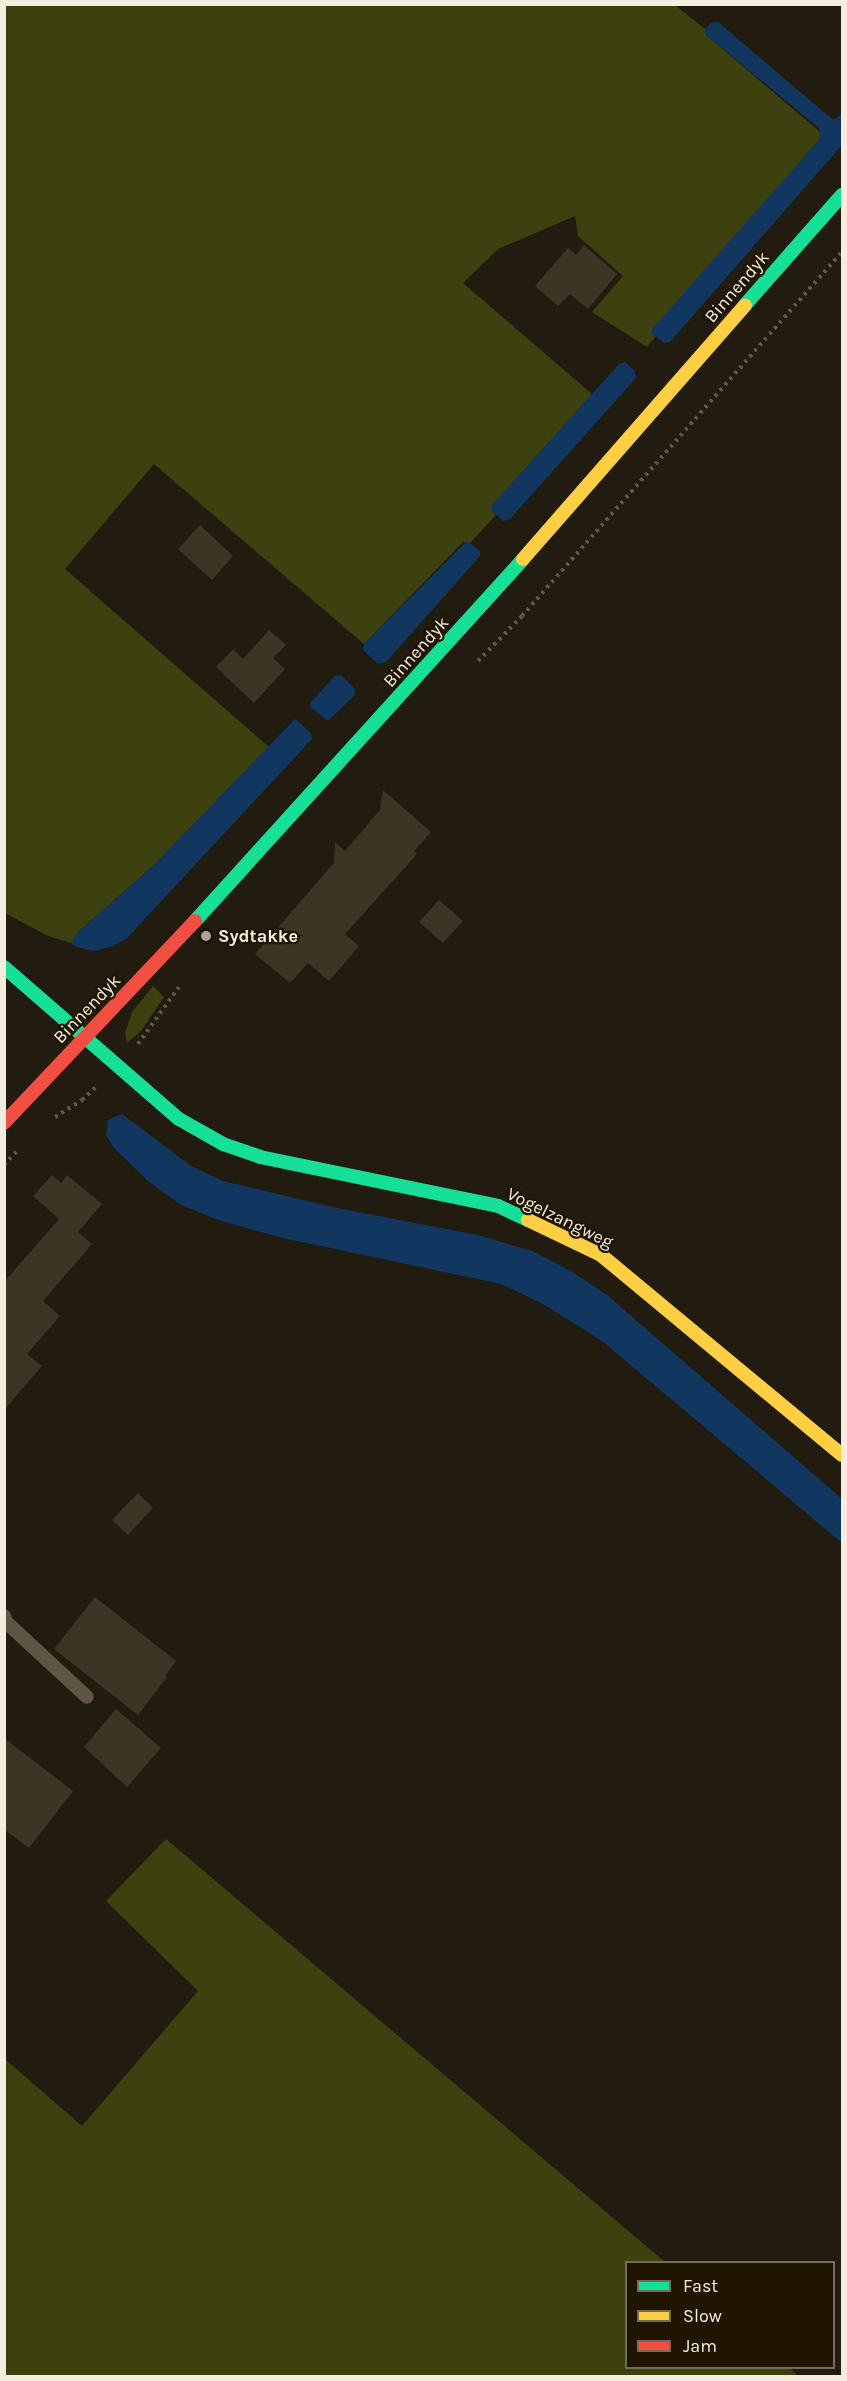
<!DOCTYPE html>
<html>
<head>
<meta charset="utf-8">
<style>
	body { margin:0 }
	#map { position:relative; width:847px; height:2381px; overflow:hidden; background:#211c0f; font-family:Karla,sans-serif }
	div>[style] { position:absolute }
	.green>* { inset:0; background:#3d410f }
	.water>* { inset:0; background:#11365f }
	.building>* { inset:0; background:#3c3526 }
	.path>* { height:4px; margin-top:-2px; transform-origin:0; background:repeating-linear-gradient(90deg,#5e584a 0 3px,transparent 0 7.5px) }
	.lane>* { height:14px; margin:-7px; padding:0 7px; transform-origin:7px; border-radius:7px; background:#5e5543 }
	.fast>* { height:14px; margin:-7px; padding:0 7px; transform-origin:7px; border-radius:7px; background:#16e098 }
	.slow>* { height:14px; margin:-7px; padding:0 7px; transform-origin:7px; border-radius:7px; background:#ffcf43 }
	.jam>* { height:14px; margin:-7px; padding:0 7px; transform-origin:7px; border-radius:7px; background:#f24e42 }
	.dots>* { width:16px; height:16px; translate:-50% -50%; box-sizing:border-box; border:3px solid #1f1501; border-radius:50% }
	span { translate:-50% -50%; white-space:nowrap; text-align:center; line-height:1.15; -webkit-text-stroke:4.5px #1f1501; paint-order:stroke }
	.street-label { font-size:18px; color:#f4eedf }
	.poi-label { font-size:18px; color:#f4eedf; font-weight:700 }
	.left { translate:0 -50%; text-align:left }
	.frame { position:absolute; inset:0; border:6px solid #f4eedf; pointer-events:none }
	.legend { position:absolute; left:625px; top:2261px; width:210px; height:108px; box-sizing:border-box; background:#1f1501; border:2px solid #746c5a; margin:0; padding:8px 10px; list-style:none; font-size:18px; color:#f4eedf }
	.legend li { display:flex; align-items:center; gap:12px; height:30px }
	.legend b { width:30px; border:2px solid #746c5a }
</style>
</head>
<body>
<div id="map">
	<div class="green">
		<i style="clip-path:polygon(4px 5px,675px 5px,705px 29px,706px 35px,820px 132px,819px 140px,652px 333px,656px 336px,647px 347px,592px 312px,623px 276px,578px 236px,575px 216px,498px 249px,463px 283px,592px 394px,493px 505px,492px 511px,496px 515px,470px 543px,463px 542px,364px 644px,154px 464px,65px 569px,269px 747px,153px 866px,77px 933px,71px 943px,48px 936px,5px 913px)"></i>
		<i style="clip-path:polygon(153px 986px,164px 997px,141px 1031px,127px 1043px,125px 1033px,132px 1012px)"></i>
		<i style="clip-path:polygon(166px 1839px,665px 2262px,626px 2262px,626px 2368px,789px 2368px,799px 2376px,5px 2376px,5px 2059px,82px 2126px,198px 1991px,106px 1901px)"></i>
	</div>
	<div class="water">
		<i style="clip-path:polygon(718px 22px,832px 119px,836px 119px,842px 112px,842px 145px,670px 342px,664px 343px,652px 333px,652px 329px,819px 140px,819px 128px,706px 35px,705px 29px,711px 23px)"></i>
		<i style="clip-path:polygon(625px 362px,635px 371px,636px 378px,510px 519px,503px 521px,492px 511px,492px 505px,619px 364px)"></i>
		<i style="clip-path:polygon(467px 541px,480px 551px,480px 556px,386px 662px,378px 664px,363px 650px,364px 644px)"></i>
		<i style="clip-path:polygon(341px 675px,355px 689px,355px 695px,328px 721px,311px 708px,310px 703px,335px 676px)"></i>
		<i style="clip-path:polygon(295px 719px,310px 732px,312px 739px,127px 938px,113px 946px,94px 951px,76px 947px,71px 943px,77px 933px,153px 866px)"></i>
		<i style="clip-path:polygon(122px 1114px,191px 1166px,223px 1181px,337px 1208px,478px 1235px,532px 1251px,571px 1271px,607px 1295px,842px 1499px,842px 1543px,602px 1341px,543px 1304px,501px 1284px,283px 1238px,221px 1221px,181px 1205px,148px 1181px,115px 1149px,106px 1136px,108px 1120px)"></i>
	</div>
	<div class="building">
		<i style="clip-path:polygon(584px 245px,617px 274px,588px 309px,570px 294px,558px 306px,535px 286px,568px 248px,576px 255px)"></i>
		<i style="clip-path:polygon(200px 525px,233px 556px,212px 580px,178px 549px)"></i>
		<i style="clip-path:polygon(269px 630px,286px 645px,273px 658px,285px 669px,254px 703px,216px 667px,233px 649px,243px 659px)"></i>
		<i style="clip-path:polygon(383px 790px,431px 832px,414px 851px,417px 854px,345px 934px,359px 946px,329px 981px,308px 963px,290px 983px,255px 954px,334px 863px,335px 842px,345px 851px,380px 810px)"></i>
		<i style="clip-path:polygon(439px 900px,463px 921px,443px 943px,419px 922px)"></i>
		<i style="clip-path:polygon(52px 1175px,61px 1183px,67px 1175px,102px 1204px,78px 1232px,92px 1244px,43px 1301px,60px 1316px,27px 1354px,42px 1366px,4px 1410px,4px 1282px,59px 1219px,33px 1196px)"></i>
		<i style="clip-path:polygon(138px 1493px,153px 1508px,128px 1535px,112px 1520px)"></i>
		<i style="clip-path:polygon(95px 1597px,176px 1661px,165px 1676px,167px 1677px,138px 1715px,54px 1649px)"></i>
		<i style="clip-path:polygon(116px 1709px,161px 1748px,127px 1787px,84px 1747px)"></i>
		<i style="clip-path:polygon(4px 1738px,73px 1791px,29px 1848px,4px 1829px)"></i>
	</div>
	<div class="path">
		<i style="left:478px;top:661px;width:63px;rotate:-45.6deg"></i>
		<i style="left:522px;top:616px;width:485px;rotate:-48.7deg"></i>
		<i style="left:138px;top:1044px;width:70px;rotate:-54.3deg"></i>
		<i style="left:55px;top:1117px;width:32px;rotate:-32deg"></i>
		<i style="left:82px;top:1100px;width:21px;rotate:-43deg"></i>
		<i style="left:4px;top:1165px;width:18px;rotate:-47deg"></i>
	</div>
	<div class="lane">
		<i style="left:4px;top:1616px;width:6px;rotate:72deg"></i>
		<i style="left:6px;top:1622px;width:110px;rotate:42.8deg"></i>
	</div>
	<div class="fast">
		<i style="left:745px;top:305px;width:147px;rotate:-48.6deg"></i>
		<i style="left:195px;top:921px;width:488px;rotate:-47.8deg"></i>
		<i style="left:4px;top:967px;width:232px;rotate:41deg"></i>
		<i style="left:179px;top:1119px;width:51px;rotate:29.6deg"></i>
		<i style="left:223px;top:1144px;width:39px;rotate:19deg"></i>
		<i style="left:260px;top:1157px;width:243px;rotate:11.6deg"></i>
		<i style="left:498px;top:1206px;width:33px;rotate:25deg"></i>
	</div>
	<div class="slow">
		<i style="left:523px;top:559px;width:337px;rotate:-48.8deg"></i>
		<i style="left:528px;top:1220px;width:81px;rotate:25.6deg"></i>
		<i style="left:601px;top:1255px;width:313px;rotate:39.7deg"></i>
	</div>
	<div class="jam">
		<i style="left:4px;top:1123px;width:278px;rotate:-46.6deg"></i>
	</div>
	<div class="dots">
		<i style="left:206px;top:936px;background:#aaa496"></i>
	</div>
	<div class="street-label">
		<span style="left:737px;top:287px;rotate:-49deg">Binnendyk</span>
		<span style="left:416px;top:652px;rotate:-48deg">Binnendyk</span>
		<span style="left:87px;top:1009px;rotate:-46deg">Binnendyk</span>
		<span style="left:560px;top:1218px;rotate:26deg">Vogelzangweg</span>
	</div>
	<div class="poi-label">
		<span class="left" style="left:218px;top:936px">Sydtakke</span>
	</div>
	<div class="frame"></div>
	<ul class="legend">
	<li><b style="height:8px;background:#16e098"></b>Fast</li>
	<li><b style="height:8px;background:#ffcf43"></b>Slow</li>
	<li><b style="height:8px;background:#f24e42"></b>Jam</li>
	</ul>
</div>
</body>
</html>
